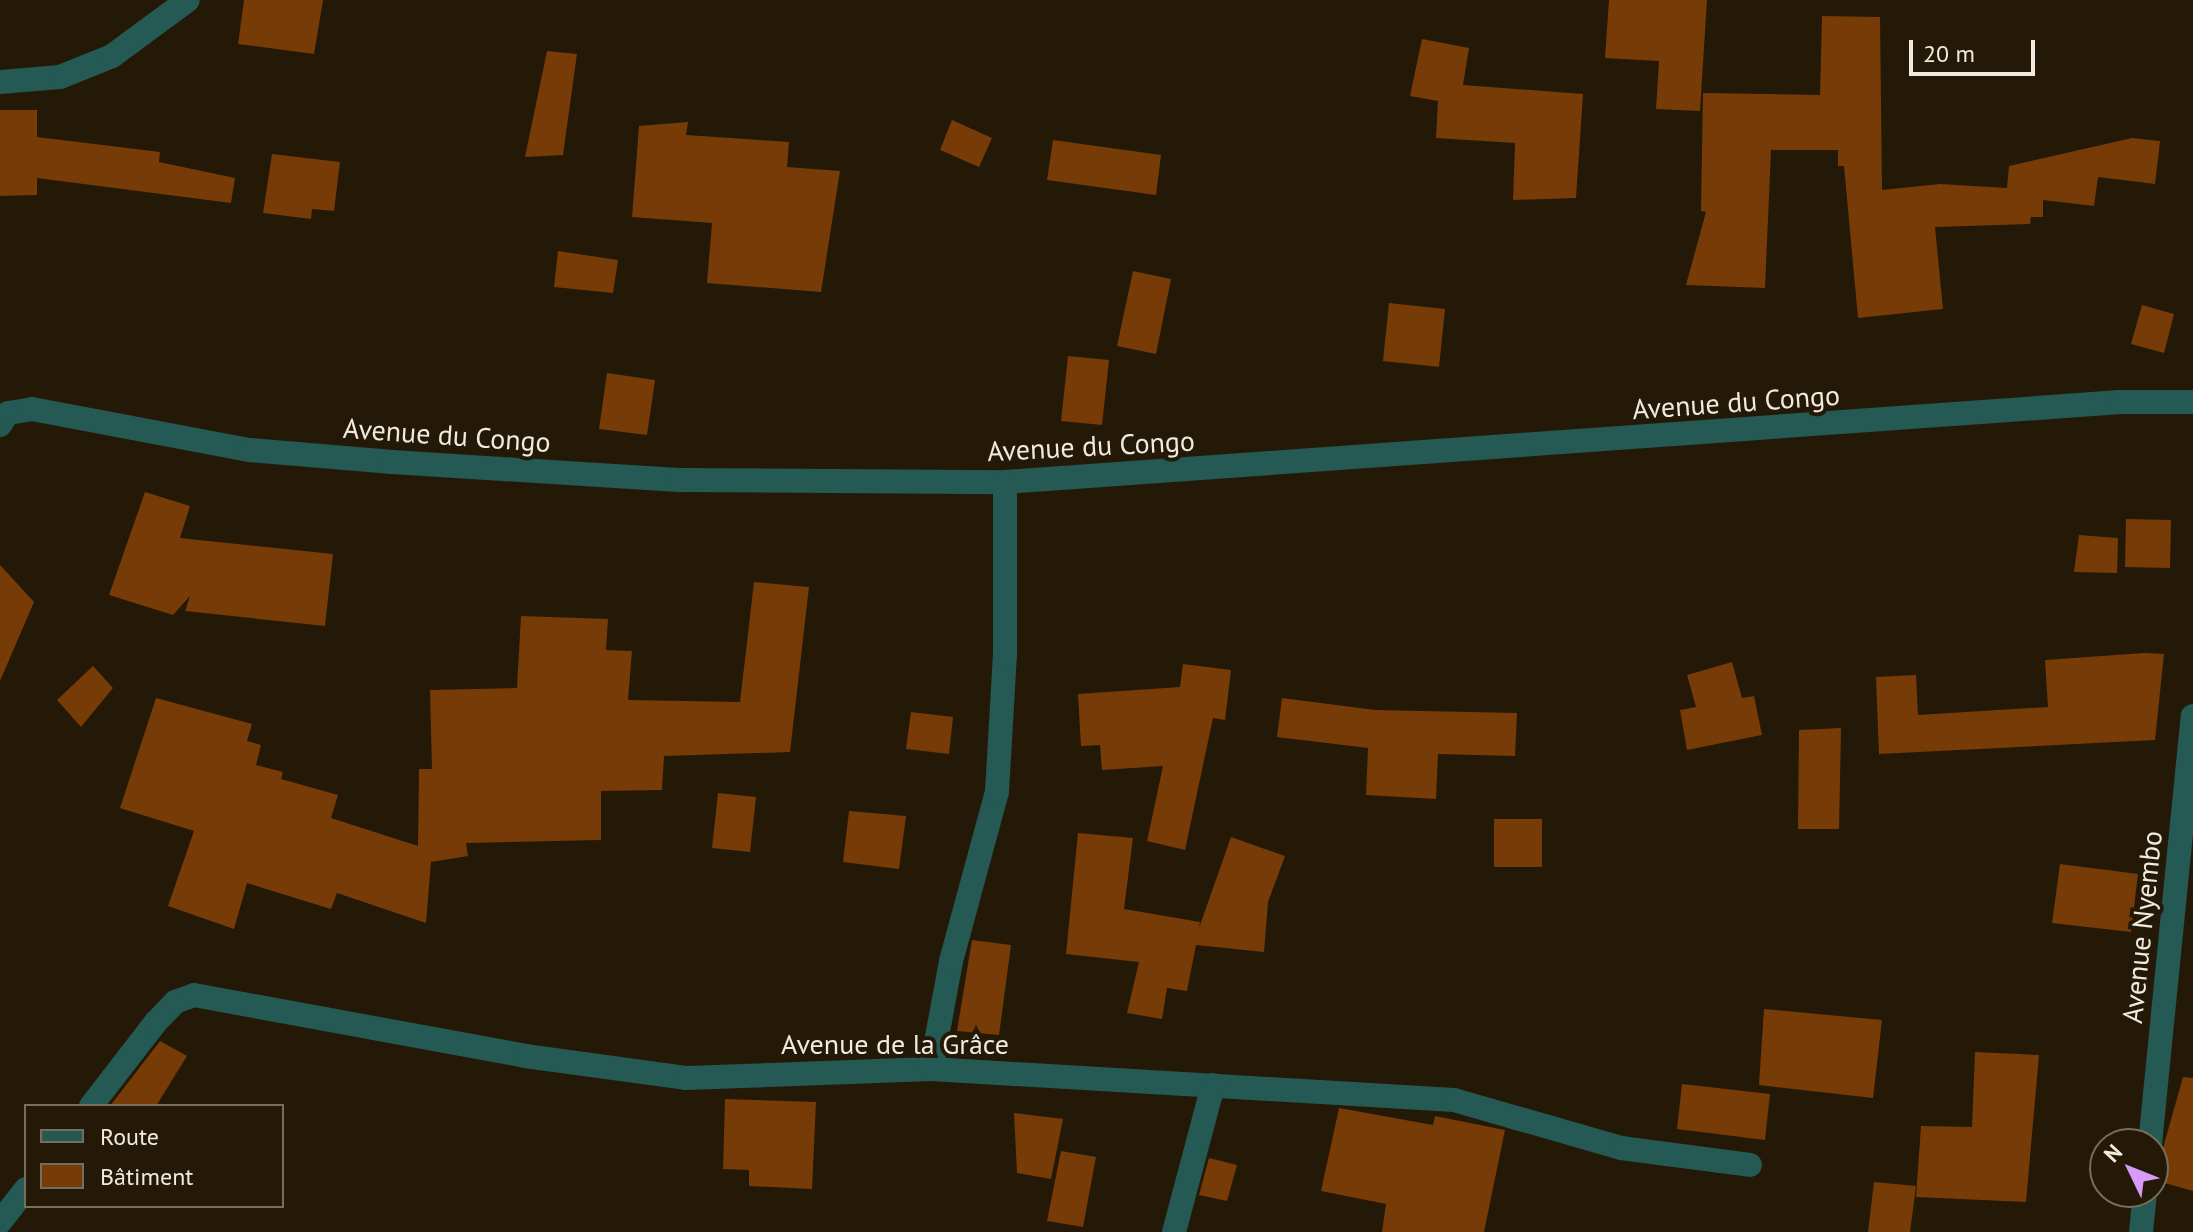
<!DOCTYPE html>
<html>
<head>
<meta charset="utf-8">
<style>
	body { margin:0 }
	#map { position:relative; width:2193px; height:1232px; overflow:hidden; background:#241907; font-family:"PT Sans",sans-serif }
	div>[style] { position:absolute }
	.building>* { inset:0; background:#763b06 }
	.minor>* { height:24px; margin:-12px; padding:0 12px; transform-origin:12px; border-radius:12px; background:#245954 }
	span { translate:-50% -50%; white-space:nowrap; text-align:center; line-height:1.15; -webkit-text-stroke:8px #241907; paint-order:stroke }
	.street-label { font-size:28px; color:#f1eade }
	.legend { position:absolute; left:24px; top:1104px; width:260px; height:104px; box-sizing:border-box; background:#241907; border:2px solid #766d5d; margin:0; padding:10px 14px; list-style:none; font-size:24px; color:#f1eade }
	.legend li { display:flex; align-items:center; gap:16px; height:40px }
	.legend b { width:40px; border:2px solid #766d5d }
	.north { position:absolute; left:2089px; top:1128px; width:80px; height:80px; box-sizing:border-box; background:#241907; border:2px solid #766d5d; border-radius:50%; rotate:313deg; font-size:22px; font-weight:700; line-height:32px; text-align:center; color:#f1eade }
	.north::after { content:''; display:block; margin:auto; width:28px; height:36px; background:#d79bf9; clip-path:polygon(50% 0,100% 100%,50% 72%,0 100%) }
	.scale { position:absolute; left:1909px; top:40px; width:126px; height:36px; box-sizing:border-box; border:4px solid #f1eade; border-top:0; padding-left:10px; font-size:24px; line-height:28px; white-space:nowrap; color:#f1eade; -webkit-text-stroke:6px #241907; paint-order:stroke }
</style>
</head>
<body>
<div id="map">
	<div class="building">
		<i style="clip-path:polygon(244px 0,323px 0,314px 54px,238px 44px)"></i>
		<i style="clip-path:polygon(1609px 0,1707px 0,1700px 111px,1656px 109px,1659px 61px,1605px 58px)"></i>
		<i style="clip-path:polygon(1822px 16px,1880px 17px,1882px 190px,1940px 184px,2007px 188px,2009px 166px,2132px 138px,2160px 141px,2155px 184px,2098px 177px,2094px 206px,2043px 200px,2043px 217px,2031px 217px,2030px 224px,1935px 227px,1943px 309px,1858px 318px,1844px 166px,1838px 166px,1838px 150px,1771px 150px,1765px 288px,1686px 285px,1706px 212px,1701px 211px,1703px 93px,1820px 95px)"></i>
		<i style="clip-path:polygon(1422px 39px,1469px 48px,1463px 85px,1583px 94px,1576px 198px,1513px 200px,1515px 143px,1436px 138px,1438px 101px,1410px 96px)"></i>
		<i style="clip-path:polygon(547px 51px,577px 54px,563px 155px,525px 157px)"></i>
		<i style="clip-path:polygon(0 110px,37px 110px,37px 137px,160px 152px,159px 162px,235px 178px,231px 203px,37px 178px,37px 195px,0 196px)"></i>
		<i style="clip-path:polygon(952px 120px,992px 138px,979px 167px,940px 150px)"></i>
		<i style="clip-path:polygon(688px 122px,686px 135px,789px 142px,787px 167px,840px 171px,821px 292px,707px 283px,712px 223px,632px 217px,639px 126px)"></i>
		<i style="clip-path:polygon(1053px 140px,1161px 155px,1156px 195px,1047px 180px)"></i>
		<i style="clip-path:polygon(272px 154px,340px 162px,334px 211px,312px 209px,311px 219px,263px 213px)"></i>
		<i style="clip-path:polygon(558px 251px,618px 260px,613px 293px,554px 287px)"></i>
		<i style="clip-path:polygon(1133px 271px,1171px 279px,1156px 354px,1117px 346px)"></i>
		<i style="clip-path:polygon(1389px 303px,1445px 309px,1439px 367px,1383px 361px)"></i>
		<i style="clip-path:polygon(2142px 305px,2174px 314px,2164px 353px,2131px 344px)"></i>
		<i style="clip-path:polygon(1068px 356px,1109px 360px,1102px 425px,1061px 421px)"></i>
		<i style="clip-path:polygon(607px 373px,655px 380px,647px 435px,599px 429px)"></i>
		<i style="clip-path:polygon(145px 492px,190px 506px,180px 538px,333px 554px,325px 626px,185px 611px,190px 596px,173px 615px,109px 595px)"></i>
		<i style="clip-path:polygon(2126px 519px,2171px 520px,2170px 568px,2125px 567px)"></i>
		<i style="clip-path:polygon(2079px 535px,2118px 538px,2117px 573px,2074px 572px)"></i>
		<i style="clip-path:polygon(0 565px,34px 602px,0 681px)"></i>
		<i style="clip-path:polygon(754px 582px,809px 587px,790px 752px,664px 756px,662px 790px,601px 791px,601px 840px,466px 843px,468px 856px,431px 862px,426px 923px,337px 893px,331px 909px,247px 883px,234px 929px,168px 906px,194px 831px,120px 808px,156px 698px,252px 724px,247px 741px,261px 745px,256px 765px,283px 772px,281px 779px,338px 795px,331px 818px,418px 846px,419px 769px,432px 769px,430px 690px,517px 688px,521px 616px,608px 619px,606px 650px,632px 651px,628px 700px,740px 702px)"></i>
		<i style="clip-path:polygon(2144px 653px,2164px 654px,2155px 740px,1879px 754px,1876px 677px,1916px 675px,1918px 715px,2048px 707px,2045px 660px)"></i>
		<i style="clip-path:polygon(1732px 662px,1742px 698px,1754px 696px,1762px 735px,1687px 750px,1680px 710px,1696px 707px,1687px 675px)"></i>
		<i style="clip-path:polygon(1183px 664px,1231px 670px,1225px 720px,1213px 718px,1185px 850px,1147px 841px,1163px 766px,1102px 770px,1100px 745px,1081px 746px,1078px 694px,1180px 687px)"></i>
		<i style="clip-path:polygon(93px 666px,113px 688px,81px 727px,57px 700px)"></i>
		<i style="clip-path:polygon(1282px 698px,1375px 710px,1517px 713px,1515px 756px,1438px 754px,1436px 799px,1366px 795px,1368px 748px,1277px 737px)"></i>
		<i style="clip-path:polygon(911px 712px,953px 717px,949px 754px,906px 749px)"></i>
		<i style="clip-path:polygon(1841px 728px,1839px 829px,1798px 829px,1799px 730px)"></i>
		<i style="clip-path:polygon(718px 793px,756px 797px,750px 852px,712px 848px)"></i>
		<i style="clip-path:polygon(849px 811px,906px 816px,899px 869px,843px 862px)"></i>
		<i style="clip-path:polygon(1494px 819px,1542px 819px,1542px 867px,1494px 867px)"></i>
		<i style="clip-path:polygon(1078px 833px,1133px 838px,1124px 909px,1200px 922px,1199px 928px,1231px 837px,1285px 856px,1268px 902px,1264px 952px,1196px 945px,1187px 991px,1167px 988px,1162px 1019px,1127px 1013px,1139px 962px,1066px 954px)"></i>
		<i style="clip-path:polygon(2060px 864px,2138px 874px,2131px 932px,2052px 923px)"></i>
		<i style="clip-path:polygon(972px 940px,1011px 945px,999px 1035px,957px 1031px)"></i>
		<i style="clip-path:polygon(1764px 1009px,1882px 1020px,1873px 1098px,1759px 1085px)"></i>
		<i style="clip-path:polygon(160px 1041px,187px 1056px,156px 1106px,110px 1106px)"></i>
		<i style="clip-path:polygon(1975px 1052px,2039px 1055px,2026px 1202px,1916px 1197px,1921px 1126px,1972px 1127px)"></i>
		<i style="clip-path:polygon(2183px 1077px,2193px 1078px,2193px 1191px,2154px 1180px)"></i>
		<i style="clip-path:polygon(1682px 1084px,1770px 1094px,1765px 1140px,1677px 1129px)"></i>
		<i style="clip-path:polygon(725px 1099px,816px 1102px,812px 1189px,749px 1186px,749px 1170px,723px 1169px)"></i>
		<i style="clip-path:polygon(1339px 1108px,1433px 1125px,1435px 1116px,1505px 1130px,1484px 1232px,1382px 1232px,1386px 1204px,1321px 1191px)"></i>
		<i style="clip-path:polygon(1014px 1113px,1063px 1119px,1051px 1179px,1017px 1173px)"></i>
		<i style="clip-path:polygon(1061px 1151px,1096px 1157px,1083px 1227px,1047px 1221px)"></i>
		<i style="clip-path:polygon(1209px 1158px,1237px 1165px,1227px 1201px,1199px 1195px)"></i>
		<i style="clip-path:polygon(1874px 1182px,1916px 1186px,1910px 1232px,1868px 1232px)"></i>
	</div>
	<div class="minor">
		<i style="left:0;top:82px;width:60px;rotate:-4.8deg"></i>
		<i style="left:60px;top:77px;width:56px;rotate:-22deg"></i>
		<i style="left:112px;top:56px;width:94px;rotate:-36.4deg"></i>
		<i style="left:0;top:425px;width:14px;rotate:-56deg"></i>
		<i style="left:8px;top:413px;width:24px;rotate:-9deg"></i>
		<i style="left:32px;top:409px;width:222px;rotate:10.7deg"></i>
		<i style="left:250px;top:450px;width:143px;rotate:4.8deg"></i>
		<i style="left:392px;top:462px;width:291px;rotate:3.6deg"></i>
		<i style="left:682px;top:480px;width:323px;rotate:0.4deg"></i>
		<i style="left:1005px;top:482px;width:1118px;rotate:-4.1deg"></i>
		<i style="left:2120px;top:402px;width:73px"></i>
		<i style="left:931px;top:1069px;width:110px;rotate:-79.5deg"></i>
		<i style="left:951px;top:961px;width:175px;rotate:-74.8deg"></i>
		<i style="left:997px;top:792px;width:137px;rotate:-86.7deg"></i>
		<i style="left:1005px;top:655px;width:173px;rotate:-90deg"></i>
		<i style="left:91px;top:1106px;width:106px;rotate:-52.3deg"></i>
		<i style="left:156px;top:1022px;width:28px;rotate:-46deg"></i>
		<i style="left:175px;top:1002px;width:20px;rotate:-20deg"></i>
		<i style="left:194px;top:995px;width:337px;rotate:10.4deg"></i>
		<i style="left:525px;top:1056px;width:162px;rotate:7.8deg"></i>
		<i style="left:686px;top:1078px;width:245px;rotate:-2.1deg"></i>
		<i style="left:931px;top:1069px;width:524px;rotate:3.39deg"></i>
		<i style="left:1454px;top:1100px;width:174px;rotate:16deg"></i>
		<i style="left:1621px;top:1148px;width:130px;rotate:7.5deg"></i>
		<i style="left:2150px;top:1144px;width:430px;rotate:-84.3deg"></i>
		<i style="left:0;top:1222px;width:42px;rotate:-51.8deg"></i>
		<i style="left:1174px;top:1232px;width:152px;rotate:-75.1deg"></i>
		<i style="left:2141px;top:1232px;width:40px;rotate:-84.3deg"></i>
	</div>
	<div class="street-label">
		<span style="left:1736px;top:402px;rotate:-4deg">Avenue du Congo</span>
		<span style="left:447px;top:435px;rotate:4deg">Avenue du Congo</span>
		<span style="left:1091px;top:446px;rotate:-3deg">Avenue du Congo</span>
		<span style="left:2142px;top:927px;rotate:-84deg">Avenue Nyembo</span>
		<span style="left:895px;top:1044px">Avenue de la Grâce</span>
	</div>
	<ul class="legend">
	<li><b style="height:10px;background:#245954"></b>Route</li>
	<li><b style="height:22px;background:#763b06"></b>Bâtiment</li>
	</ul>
	<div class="north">N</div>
	<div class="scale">20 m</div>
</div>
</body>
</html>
